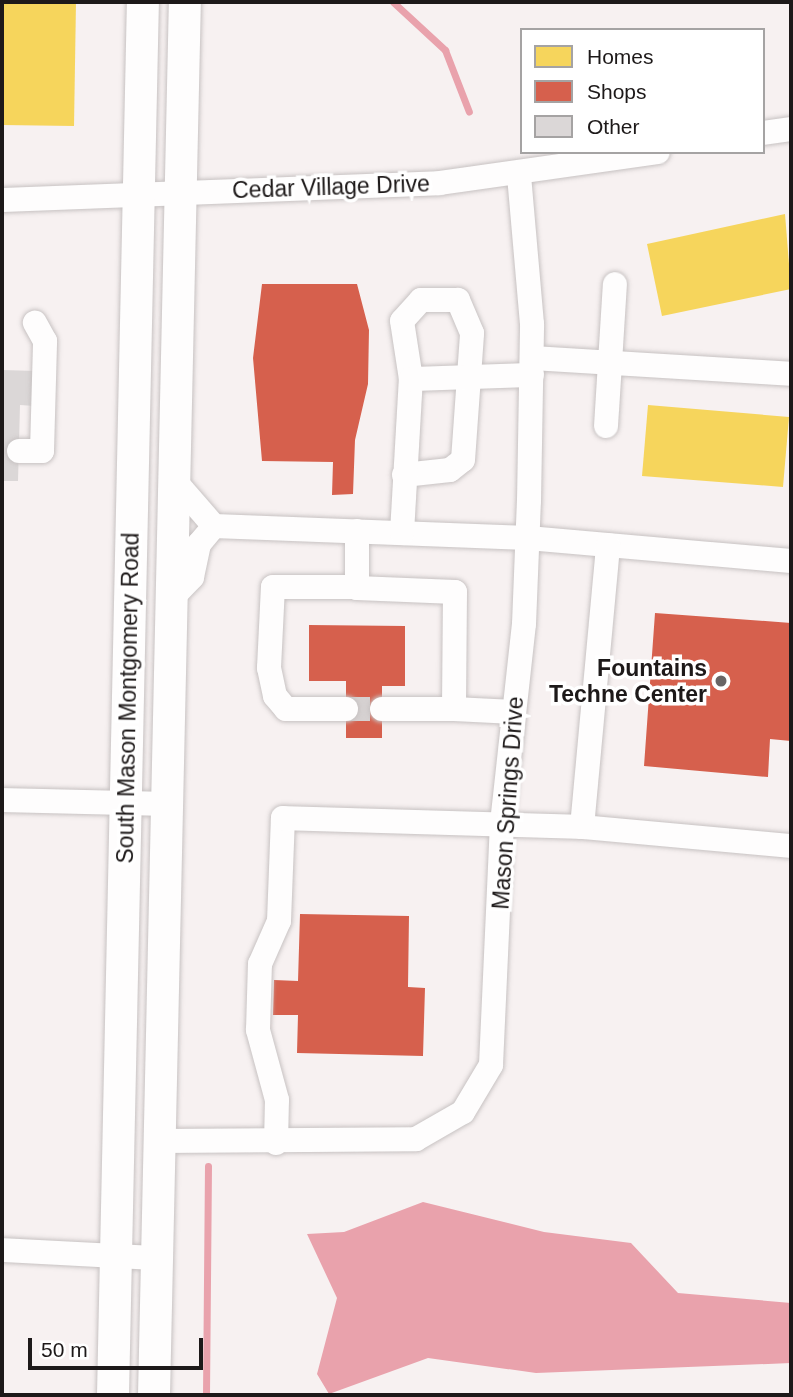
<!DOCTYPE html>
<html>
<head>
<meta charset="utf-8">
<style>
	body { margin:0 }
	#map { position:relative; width:793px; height:1397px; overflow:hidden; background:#f7f1f1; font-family:Helvetica,sans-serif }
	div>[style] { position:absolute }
	.water>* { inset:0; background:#e9a2ac }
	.homes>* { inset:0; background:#f6d55c }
	.shops>* { inset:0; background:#d6604d }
	.stream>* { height:7px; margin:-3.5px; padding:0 3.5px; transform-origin:3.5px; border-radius:3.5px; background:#e9a2ac }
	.building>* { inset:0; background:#dbd7d7 }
	.minor-tunnel>* { height:24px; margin-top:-12px; transform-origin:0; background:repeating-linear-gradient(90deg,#d6d1d1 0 24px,transparent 0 36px) }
	.roads { filter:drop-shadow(0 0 2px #c7c2c2) drop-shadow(0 0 2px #c7c2c2) }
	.minor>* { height:24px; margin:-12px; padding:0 12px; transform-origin:12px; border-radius:12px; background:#fefdfd }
	.major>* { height:32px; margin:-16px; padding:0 16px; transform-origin:16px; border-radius:16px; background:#fefdfd }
	.dots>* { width:19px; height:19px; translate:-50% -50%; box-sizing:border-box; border:4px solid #fff; border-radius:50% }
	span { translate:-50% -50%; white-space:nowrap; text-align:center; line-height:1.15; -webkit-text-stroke:7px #fff; paint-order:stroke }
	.street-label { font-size:23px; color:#1d1919 }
	.poi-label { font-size:23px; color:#1d1919; font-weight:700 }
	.right { translate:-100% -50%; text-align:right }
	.frame { position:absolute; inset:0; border:4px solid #1d1919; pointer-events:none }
	.legend { position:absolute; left:520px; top:28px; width:245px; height:126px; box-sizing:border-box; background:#fff; border:2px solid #a5a3a3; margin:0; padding:9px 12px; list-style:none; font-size:21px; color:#1d1919 }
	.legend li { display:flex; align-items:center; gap:14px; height:35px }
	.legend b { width:35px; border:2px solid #a5a3a3 }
	.scale { position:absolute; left:28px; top:1338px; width:175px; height:32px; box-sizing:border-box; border:4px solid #1d1919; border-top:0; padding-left:9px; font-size:21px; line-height:24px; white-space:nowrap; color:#1d1919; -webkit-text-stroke:5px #fff; paint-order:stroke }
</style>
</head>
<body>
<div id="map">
	<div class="water">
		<i style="clip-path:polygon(423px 1202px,544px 1232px,631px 1243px,678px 1293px,791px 1303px,791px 1363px,536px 1373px,428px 1358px,329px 1394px,317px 1374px,337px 1298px,307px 1234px,344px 1232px)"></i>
	</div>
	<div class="homes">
		<i style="clip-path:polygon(4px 2px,76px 2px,74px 126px,2px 125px)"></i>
		<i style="clip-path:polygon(785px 214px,791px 289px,662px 316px,647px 244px)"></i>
		<i style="clip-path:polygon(648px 405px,789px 417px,783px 487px,642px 476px)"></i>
	</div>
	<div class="shops">
		<i style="clip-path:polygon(262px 284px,357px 284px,369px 330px,368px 384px,355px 440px,353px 494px,332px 495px,333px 462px,262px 461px,253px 358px)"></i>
		<i style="clip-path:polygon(655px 613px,791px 623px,791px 741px,770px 739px,768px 777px,644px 766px)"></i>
		<i style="clip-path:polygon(309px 625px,405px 626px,405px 686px,382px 686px,382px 738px,346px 738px,346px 681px,309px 681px)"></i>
		<i style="clip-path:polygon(300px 914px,409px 916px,408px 987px,425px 988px,423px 1056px,297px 1053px,298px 1015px,273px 1015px,274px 980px,298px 981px)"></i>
	</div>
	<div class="stream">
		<i style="left:393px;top:2px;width:71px;rotate:42.7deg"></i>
		<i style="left:445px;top:50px;width:66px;rotate:68.8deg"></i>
		<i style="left:206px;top:1395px;width:229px;rotate:-89.5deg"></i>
	</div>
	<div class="building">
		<i style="clip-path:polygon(2px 370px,36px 371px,35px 406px,20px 405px,18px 481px,2px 481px)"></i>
	</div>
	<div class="minor-tunnel">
		<i style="left:346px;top:709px;width:36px"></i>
	</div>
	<div class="roads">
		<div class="minor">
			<i style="left:763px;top:133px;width:28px;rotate:-8deg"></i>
			<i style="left:2px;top:200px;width:438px;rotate:-2.2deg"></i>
			<i style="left:440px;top:183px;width:220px;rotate:-8.1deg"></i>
			<i style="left:532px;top:358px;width:259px;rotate:3.5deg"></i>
			<i style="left:606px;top:426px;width:142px;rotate:-86.4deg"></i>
			<i style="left:19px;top:451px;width:23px"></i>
			<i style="left:42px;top:451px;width:110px;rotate:-88.4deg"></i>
			<i style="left:45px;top:341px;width:21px;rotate:-119deg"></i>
			<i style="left:404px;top:475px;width:46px;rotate:-6.2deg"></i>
			<i style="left:450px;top:470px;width:16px;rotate:-38deg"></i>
			<i style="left:463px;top:460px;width:127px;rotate:-85.9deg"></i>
			<i style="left:472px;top:333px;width:36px;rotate:-113deg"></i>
			<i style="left:458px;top:300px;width:37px;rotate:180deg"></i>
			<i style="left:421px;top:300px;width:28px;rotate:132deg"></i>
			<i style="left:402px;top:321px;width:59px;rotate:81.2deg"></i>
			<i style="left:174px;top:480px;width:61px;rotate:49deg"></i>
			<i style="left:214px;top:526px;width:314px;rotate:2.2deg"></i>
			<i style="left:528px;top:538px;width:264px;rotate:5deg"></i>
			<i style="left:357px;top:531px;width:57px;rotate:90deg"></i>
			<i style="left:357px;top:588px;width:98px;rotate:2.3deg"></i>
			<i style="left:455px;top:592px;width:117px;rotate:90.5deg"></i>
			<i style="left:454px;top:709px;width:60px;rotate:2.9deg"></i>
			<i style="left:402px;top:533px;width:154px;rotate:-86.7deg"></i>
			<i style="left:411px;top:379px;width:121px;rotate:-1.9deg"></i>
			<i style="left:172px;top:598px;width:29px;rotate:-46deg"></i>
			<i style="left:192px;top:577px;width:34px;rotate:-78deg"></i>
			<i style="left:199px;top:544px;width:23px;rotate:-50deg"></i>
			<i style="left:346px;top:709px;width:60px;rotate:180deg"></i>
			<i style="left:286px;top:709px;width:17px;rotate:-130deg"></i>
			<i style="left:275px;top:696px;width:29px;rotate:-102deg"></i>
			<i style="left:269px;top:668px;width:81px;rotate:-87.2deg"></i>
			<i style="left:273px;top:587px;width:84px"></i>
			<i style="left:382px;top:709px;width:72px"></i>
			<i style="left:2px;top:800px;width:165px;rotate:1.4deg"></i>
			<i style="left:582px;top:827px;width:210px;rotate:5.2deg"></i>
			<i style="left:160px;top:1141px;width:256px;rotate:-0.4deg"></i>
			<i style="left:416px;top:1139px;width:54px;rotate:-29.9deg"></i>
			<i style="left:463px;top:1112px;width:55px;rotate:-59.2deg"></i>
			<i style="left:491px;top:1065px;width:242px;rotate:-87.4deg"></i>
			<i style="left:502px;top:823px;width:200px;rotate:-83.7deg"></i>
			<i style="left:524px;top:624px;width:123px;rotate:-87.7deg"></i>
			<i style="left:529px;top:501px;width:177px;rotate:-89deg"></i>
			<i style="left:532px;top:324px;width:150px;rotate:-95deg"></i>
			<i style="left:276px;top:1143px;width:43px;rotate:-88.7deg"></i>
			<i style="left:277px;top:1100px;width:73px;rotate:-105.2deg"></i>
			<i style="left:258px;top:1030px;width:66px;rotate:-88.3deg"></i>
			<i style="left:260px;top:964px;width:47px;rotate:-66.2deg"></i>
			<i style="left:279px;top:921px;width:103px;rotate:-87.8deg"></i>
			<i style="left:283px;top:818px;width:299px;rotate:1.7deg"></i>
			<i style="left:582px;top:827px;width:283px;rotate:-84.7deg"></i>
			<i style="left:2px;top:1250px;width:155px;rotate:3deg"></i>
		</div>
		<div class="major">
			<i style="left:113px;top:1395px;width:1393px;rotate:-88.77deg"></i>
			<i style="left:154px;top:1395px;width:1393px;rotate:-88.73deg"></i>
		</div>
	</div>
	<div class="dots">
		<i style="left:721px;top:681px;background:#696565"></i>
	</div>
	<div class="street-label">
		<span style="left:331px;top:187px;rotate:-2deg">Cedar Village Drive</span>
		<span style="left:128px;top:698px;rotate:-89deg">South Mason Montgomery Road</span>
		<span style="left:508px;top:803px;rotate:-86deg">Mason Springs Drive</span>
	</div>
	<div class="poi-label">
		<span class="right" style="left:707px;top:681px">Fountains<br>Techne Center</span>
	</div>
	<div class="frame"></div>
	<ul class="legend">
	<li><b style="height:19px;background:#f6d55c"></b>Homes</li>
	<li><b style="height:19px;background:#d6604d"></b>Shops</li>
	<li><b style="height:19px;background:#dbd7d7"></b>Other</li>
	</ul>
	<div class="scale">50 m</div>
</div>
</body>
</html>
